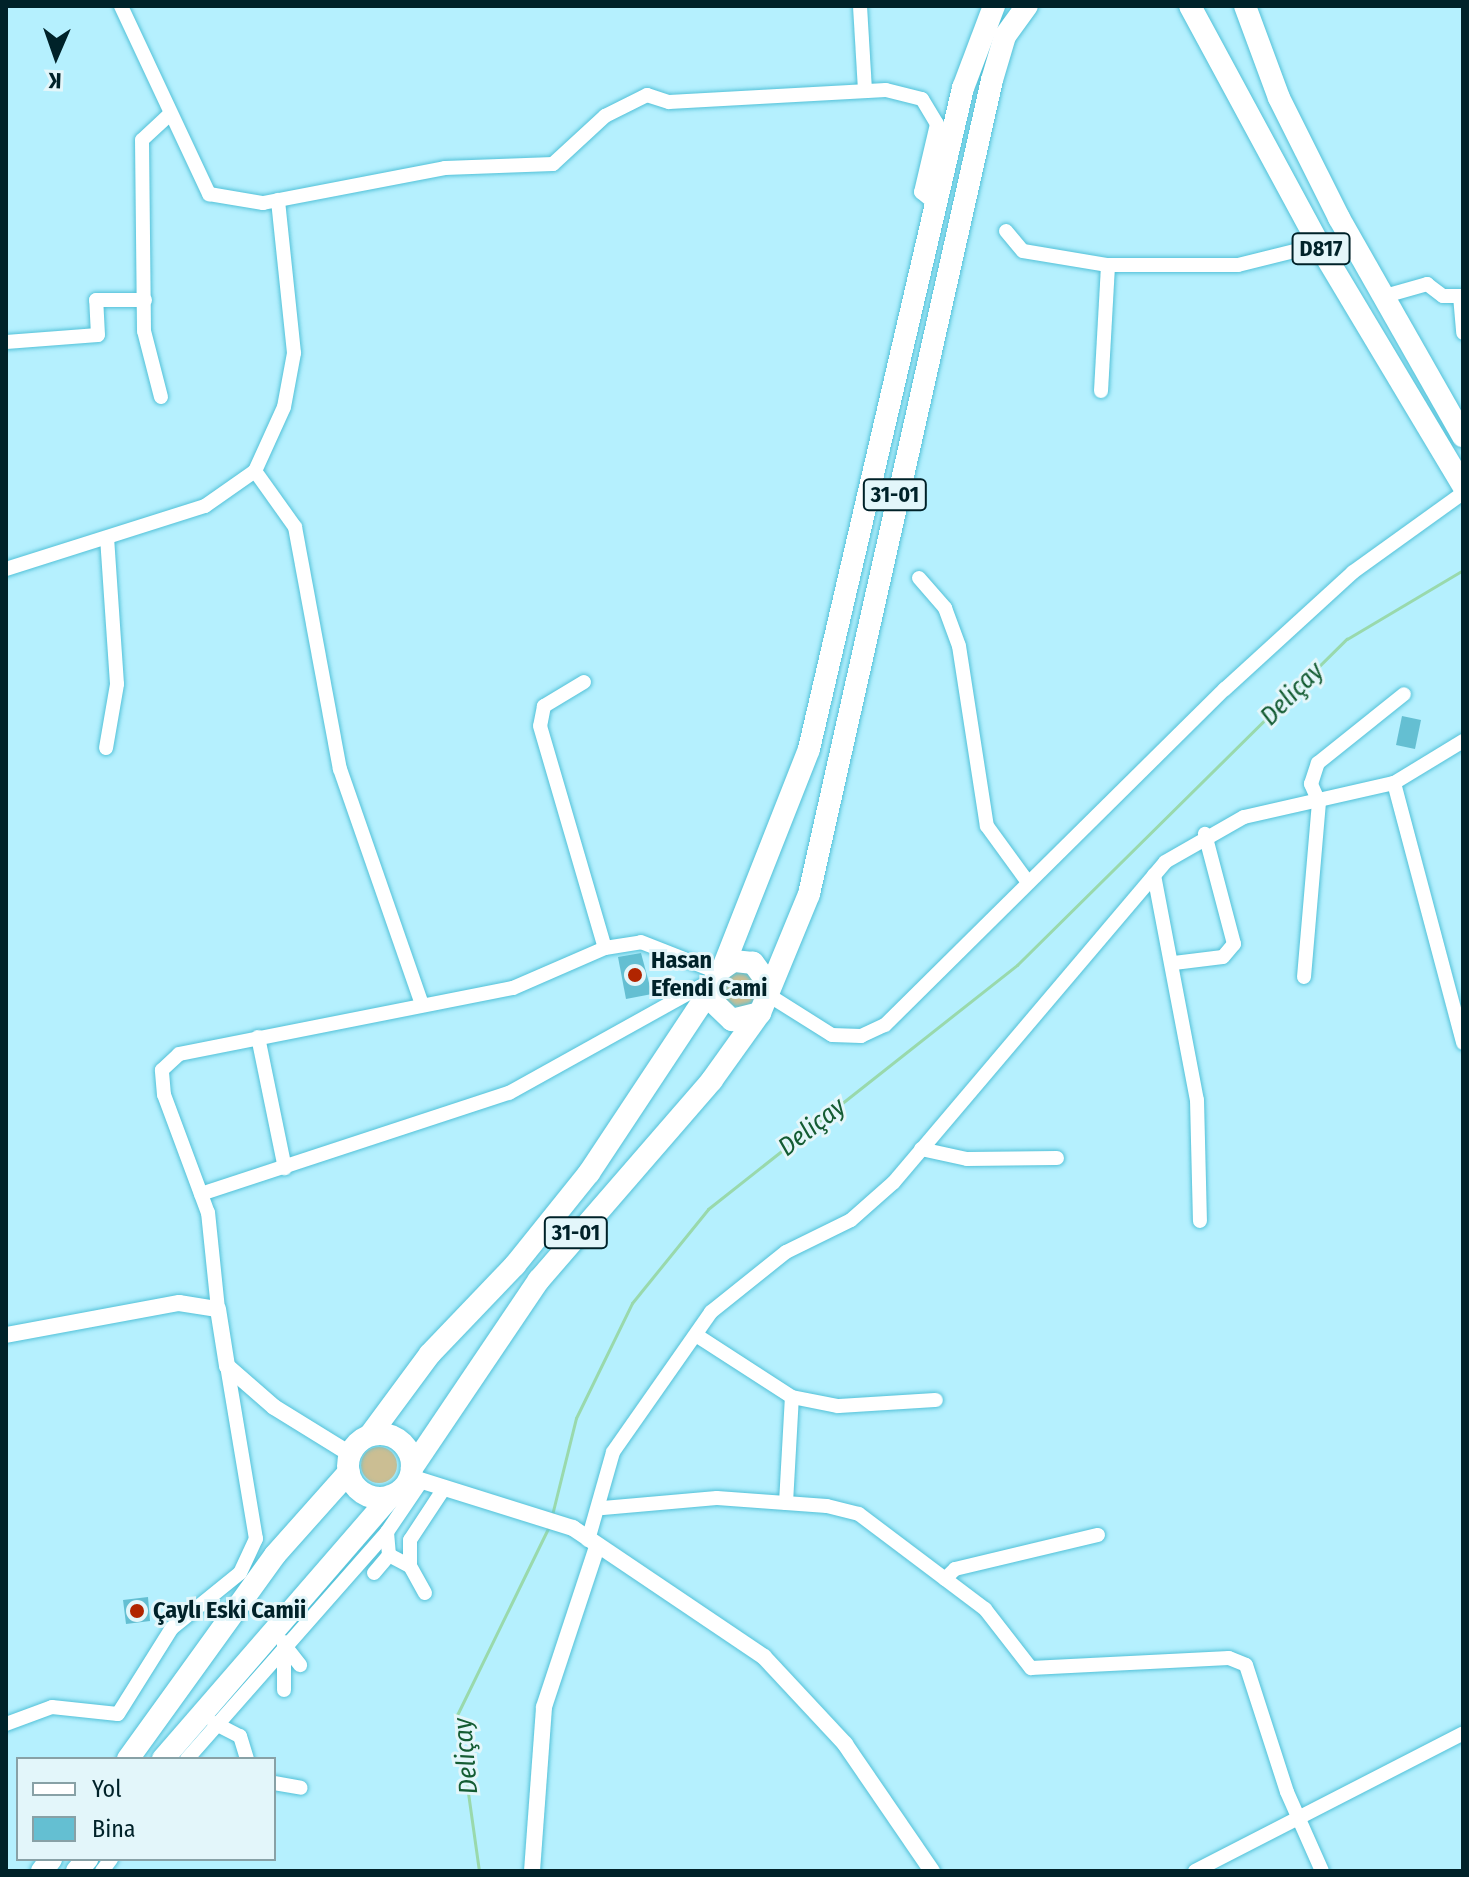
<!DOCTYPE html>
<html>
<head>
<meta charset="utf-8">
<style>
	body { margin:0 }
	#map { position:relative; width:1469px; height:1877px; overflow:hidden; background:#b5f0fe; font-family:"Fira Sans Condensed",sans-serif }
	div>[style] { position:absolute }
	.green>* { inset:0; background:#cbbe93 }
	.round { border-radius:50% }
	.stream>* { height:3px; margin:-1.5px; padding:0 1.5px; transform-origin:1.5px; border-radius:1.5px; background:#99d9ac }
	.building>* { inset:0; background:#64bfd2 }
	.roads { filter:drop-shadow(0 0 2px #52c1d8) drop-shadow(0 0 2px #52c1d8) }
	.minor>* { height:14px; margin:-7px; padding:0 7px; transform-origin:7px; border-radius:7px; background:#fff }
	.tertiary>* { height:16px; margin:-8px; padding:0 8px; transform-origin:8px; border-radius:8px; background:#fff }
	.trunk>* { height:22px; margin:-11px; padding:0 11px; transform-origin:11px; border-radius:11px; background:#fff }
	.trunk>.ring { margin:-11px; padding:0; box-sizing:content-box; background:none; border:22px solid #fff; border-radius:50% }
	.dots>* { width:22px; height:22px; translate:-50% -50%; box-sizing:border-box; border:4px solid #e3f6fa; border-radius:50% }
	span { translate:-50% -50%; white-space:nowrap; text-align:center; line-height:1.15; -webkit-text-stroke:6px #e3f6fa; paint-order:stroke }
	.shield-label span { padding:2px 6px; background:#e3f6fa; border:2px solid; border-radius:6px; -webkit-text-stroke-width:0 }
	.shield-label { font-size:22px; color:#002229; font-weight:700 }
	.poi-label { font-size:24px; color:#002229; font-weight:700 }
	.left { translate:0 -50%; text-align:left }
	.water-label { font-size:26px; color:#145c33; font-style:italic }
	.frame { position:absolute; inset:0; border:8px solid #002229; pointer-events:none }
	.legend { position:absolute; left:16px; top:1757px; width:260px; height:104px; box-sizing:border-box; background:#e3f6fa; border:2px solid #88a1a6; margin:0; padding:10px 14px; list-style:none; font-size:24px; color:#002229 }
	.legend li { display:flex; align-items:center; gap:16px; height:40px }
	.legend b { width:40px; border:2px solid #88a1a6 }
	.north { position:absolute; left:16px; top:16px; width:80px; height:80px; -webkit-text-stroke:6px #e3f6fa; paint-order:stroke; rotate:182deg; font-size:22px; font-weight:700; line-height:32px; text-align:center; color:#002229 }
	.north::after { content:''; display:block; margin:auto; width:28px; height:36px; background:#002229; clip-path:polygon(50% 0,100% 100%,50% 72%,0 100%) }
</style>
</head>
<body>
<div id="map">
	<div class="green">
		<i class="round" style="left:722px;top:971px;width:36px;height:36px"></i>
		<i class="round" style="left:361px;top:1447px;width:36px;height:36px"></i>
	</div>
	<div class="stream">
		<i style="left:552px;top:1515px;width:100px;rotate:-76.1deg"></i>
		<i style="left:576px;top:1418px;width:128px;rotate:-64deg"></i>
		<i style="left:632px;top:1303px;width:121px;rotate:-51deg"></i>
		<i style="left:708px;top:1209px;width:394px;rotate:-38.3deg"></i>
		<i style="left:1017px;top:965px;width:464px;rotate:-44.7deg"></i>
		<i style="left:1347px;top:639px;width:135px;rotate:-30.7deg"></i>
		<i style="left:479px;top:1871px;width:158px;rotate:-98deg"></i>
		<i style="left:457px;top:1715px;width:210px;rotate:-64deg"></i>
	</div>
	<div class="building">
		<i style="clip-path:polygon(1402px 716px,1421px 720px,1415px 749px,1396px 745px)"></i>
		<i style="clip-path:polygon(641px 953px,652px 994px,626px 999px,618px 957px)"></i>
		<i style="clip-path:polygon(148px 1597px,150px 1621px,126px 1624px,123px 1600px)"></i>
	</div>
	<div class="roads">
		<div class="minor">
			<i style="left:121px;top:6px;width:208px;rotate:64.9deg"></i>
			<i style="left:209px;top:194px;width:55px;rotate:9.5deg"></i>
			<i style="left:263px;top:203px;width:185px;rotate:-10.9deg"></i>
			<i style="left:445px;top:168px;width:108px;rotate:-2.1deg"></i>
			<i style="left:553px;top:164px;width:71px;rotate:-42.7deg"></i>
			<i style="left:605px;top:116px;width:47px;rotate:-26.6deg"></i>
			<i style="left:647px;top:95px;width:23px;rotate:18deg"></i>
			<i style="left:669px;top:102px;width:217px;rotate:-3.2deg"></i>
			<i style="left:886px;top:90px;width:37px;rotate:14deg"></i>
			<i style="left:922px;top:99px;width:29px;rotate:59deg"></i>
			<i style="left:937px;top:124px;width:70px;rotate:103.2deg"></i>
			<i style="left:921px;top:192px;width:19px;rotate:39deg"></i>
			<i style="left:860px;top:6px;width:85px;rotate:86.6deg"></i>
			<i style="left:1006px;top:231px;width:26px;rotate:50deg"></i>
			<i style="left:1023px;top:251px;width:86px;rotate:9.4deg"></i>
			<i style="left:1385px;top:296px;width:44px;rotate:-15.9deg"></i>
			<i style="left:1427px;top:284px;width:20px;rotate:37deg"></i>
			<i style="left:1443px;top:296px;width:17px"></i>
			<i style="left:1460px;top:296px;width:37px;rotate:85deg"></i>
			<i style="left:6px;top:342px;width:92px;rotate:-4.4deg"></i>
			<i style="left:98px;top:335px;width:35px;rotate:-93deg"></i>
			<i style="left:96px;top:300px;width:49px"></i>
			<i style="left:1101px;top:391px;width:126px;rotate:-86.8deg"></i>
			<i style="left:1108px;top:265px;width:130px"></i>
			<i style="left:1238px;top:265px;width:83px;rotate:-13.9deg"></i>
			<i style="left:161px;top:397px;width:68px;rotate:-104.4deg"></i>
			<i style="left:144px;top:331px;width:191px;rotate:-90.6deg"></i>
			<i style="left:142px;top:140px;width:37px;rotate:-43deg"></i>
			<i style="left:255px;top:471px;width:69px;rotate:54.5deg"></i>
			<i style="left:295px;top:527px;width:246px;rotate:79.5deg"></i>
			<i style="left:340px;top:769px;width:249px;rotate:70.8deg"></i>
			<i style="left:6px;top:569px;width:209px;rotate:-17.6deg"></i>
			<i style="left:205px;top:506px;width:61px;rotate:-35deg"></i>
			<i style="left:255px;top:471px;width:70px;rotate:-65.6deg"></i>
			<i style="left:284px;top:407px;width:55px;rotate:-79.5deg"></i>
			<i style="left:294px;top:353px;width:154px;rotate:-96deg"></i>
			<i style="left:919px;top:578px;width:40px;rotate:49deg"></i>
			<i style="left:945px;top:608px;width:40px;rotate:69.8deg"></i>
			<i style="left:959px;top:646px;width:182px;rotate:81.2deg"></i>
			<i style="left:987px;top:826px;width:68px;rotate:54deg"></i>
			<i style="left:584px;top:682px;width:47px;rotate:149deg"></i>
			<i style="left:544px;top:706px;width:20px;rotate:101deg"></i>
			<i style="left:540px;top:726px;width:231px;rotate:73.7deg"></i>
			<i style="left:106px;top:748px;width:65px;rotate:-80.2deg"></i>
			<i style="left:117px;top:684px;width:146px;rotate:-93.9deg"></i>
			<i style="left:1394px;top:783px;width:269px;rotate:75.1deg"></i>
			<i style="left:1154px;top:875px;width:229px;rotate:79.2deg"></i>
			<i style="left:1197px;top:1100px;width:121px;rotate:88.6deg"></i>
			<i style="left:1174px;top:963px;width:49px;rotate:-7deg"></i>
			<i style="left:1223px;top:957px;width:17px;rotate:-50deg"></i>
			<i style="left:1234px;top:944px;width:114px;rotate:-104.8deg"></i>
			<i style="left:1304px;top:977px;width:176px;rotate:-85.1deg"></i>
			<i style="left:1319px;top:802px;width:20px;rotate:-114deg"></i>
			<i style="left:1311px;top:784px;width:22px;rotate:-72deg"></i>
			<i style="left:1318px;top:763px;width:110px;rotate:-38.7deg"></i>
			<i style="left:770px;top:996px;width:73px;rotate:32.2deg"></i>
			<i style="left:832px;top:1035px;width:29px;rotate:2deg"></i>
			<i style="left:861px;top:1036px;width:26px;rotate:-25deg"></i>
			<i style="left:885px;top:1025px;width:478px;rotate:-44.7deg"></i>
			<i style="left:1225px;top:689px;width:173px;rotate:-42.4deg"></i>
			<i style="left:1353px;top:572px;width:135px;rotate:-35.7deg"></i>
			<i style="left:258px;top:1037px;width:134px;rotate:78.4deg"></i>
			<i style="left:921px;top:1149px;width:47px;rotate:12.3deg"></i>
			<i style="left:967px;top:1159px;width:90px;rotate:-0.6deg"></i>
			<i style="left:201px;top:1194px;width:324px;rotate:-18.2deg"></i>
			<i style="left:509px;top:1093px;width:232px;rotate:-29.1deg"></i>
			<i style="left:218px;top:1309px;width:97px;rotate:-95.9deg"></i>
			<i style="left:208px;top:1213px;width:126px;rotate:-110.4deg"></i>
			<i style="left:164px;top:1095px;width:25px;rotate:-95deg"></i>
			<i style="left:162px;top:1070px;width:23px;rotate:-43deg"></i>
			<i style="left:179px;top:1054px;width:340px;rotate:-11.2deg"></i>
			<i style="left:513px;top:988px;width:100px;rotate:-23.5deg"></i>
			<i style="left:605px;top:948px;width:36px;rotate:-9deg"></i>
			<i style="left:641px;top:942px;width:82px;rotate:21.5deg"></i>
			<i style="left:696px;top:1335px;width:114px;rotate:32.9deg"></i>
			<i style="left:786px;top:1503px;width:106px;rotate:-86.8deg"></i>
			<i style="left:792px;top:1397px;width:47px;rotate:11.1deg"></i>
			<i style="left:838px;top:1406px;width:98px;rotate:-3.5deg"></i>
			<i style="left:603px;top:1508px;width:114px;rotate:-5deg"></i>
			<i style="left:717px;top:1498px;width:110px;rotate:4.2deg"></i>
			<i style="left:827px;top:1506px;width:33px;rotate:14deg"></i>
			<i style="left:859px;top:1514px;width:158px;rotate:37deg"></i>
			<i style="left:985px;top:1609px;width:75px;rotate:52.1deg"></i>
			<i style="left:1031px;top:1668px;width:198px;rotate:-2.9deg"></i>
			<i style="left:1229px;top:1658px;width:18px;rotate:22deg"></i>
			<i style="left:1246px;top:1665px;width:133px;rotate:72.1deg"></i>
			<i style="left:1287px;top:1792px;width:86px;rotate:66.1deg"></i>
			<i style="left:588px;top:1540px;width:91px;rotate:-74.1deg"></i>
			<i style="left:613px;top:1452px;width:171px;rotate:-55deg"></i>
			<i style="left:711px;top:1312px;width:96px;rotate:-38.7deg"></i>
			<i style="left:786px;top:1252px;width:72px;rotate:-26.2deg"></i>
			<i style="left:851px;top:1220px;width:57px;rotate:-41.5deg"></i>
			<i style="left:894px;top:1182px;width:419px;rotate:-49.7deg"></i>
			<i style="left:1165px;top:862px;width:91px;rotate:-29.7deg"></i>
			<i style="left:1244px;top:817px;width:154px;rotate:-12.8deg"></i>
			<i style="left:1394px;top:783px;width:81px;rotate:-31.3deg"></i>
			<i style="left:389px;top:1555px;width:23px;rotate:-95deg"></i>
			<i style="left:387px;top:1532px;width:60px;rotate:-55.8deg"></i>
			<i style="left:374px;top:1573px;width:23px;rotate:-50deg"></i>
			<i style="left:389px;top:1555px;width:24px;rotate:28deg"></i>
			<i style="left:945px;top:1579px;width:14px;rotate:-45deg"></i>
			<i style="left:955px;top:1569px;width:147px;rotate:-13.4deg"></i>
			<i style="left:425px;top:1593px;width:31px;rotate:-119deg"></i>
			<i style="left:410px;top:1566px;width:26px;rotate:-90deg"></i>
			<i style="left:410px;top:1540px;width:60px;rotate:-56.6deg"></i>
			<i style="left:286px;top:1647px;width:23px;rotate:52deg"></i>
			<i style="left:284px;top:1690px;width:48px;rotate:-90deg"></i>
			<i style="left:214px;top:1723px;width:29px;rotate:27deg"></i>
			<i style="left:240px;top:1736px;width:24px;rotate:73deg"></i>
			<i style="left:6px;top:1724px;width:49px;rotate:-20.3deg"></i>
			<i style="left:52px;top:1707px;width:66px;rotate:6.1deg"></i>
			<i style="left:118px;top:1714px;width:102px;rotate:-57.9deg"></i>
			<i style="left:172px;top:1628px;width:87px;rotate:-39deg"></i>
			<i style="left:240px;top:1573px;width:38px;rotate:-65deg"></i>
			<i style="left:256px;top:1539px;width:175px;rotate:-99.5deg"></i>
			<i style="left:187px;top:1759px;width:303px;rotate:-48.6deg"></i>
			<i style="left:274px;top:1783px;width:27px;rotate:10deg"></i>
			<i style="left:102px;top:1871px;width:15px;rotate:-53deg"></i>
			<i style="left:1195px;top:1871px;width:301px;rotate:-27.2deg"></i>
		</div>
		<div class="tertiary">
			<i style="left:6px;top:1335px;width:176px;rotate:-10.5deg"></i>
			<i style="left:179px;top:1303px;width:39px;rotate:9deg"></i>
			<i style="left:218px;top:1309px;width:58px;rotate:81deg"></i>
			<i style="left:227px;top:1366px;width:62px;rotate:41.1deg"></i>
			<i style="left:274px;top:1407px;width:89px;rotate:31.7deg"></i>
			<i style="left:410px;top:1477px;width:171px;rotate:17.4deg"></i>
			<i style="left:573px;top:1528px;width:230px;rotate:34deg"></i>
			<i style="left:764px;top:1657px;width:119px;rotate:47deg"></i>
			<i style="left:845px;top:1744px;width:154px;rotate:55.6deg"></i>
			<i style="left:532px;top:1871px;width:164px;rotate:-85.8deg"></i>
			<i style="left:544px;top:1707px;width:169px;rotate:-71.7deg"></i>
		</div>
		<div class="trunk">
			<i style="left:1190px;top:6px;width:272px;rotate:61.6deg"></i>
			<i style="left:1319px;top:245px;width:281px;rotate:59.1deg"></i>
			<i style="left:1245px;top:6px;width:98px;rotate:69.7deg"></i>
			<i style="left:1279px;top:98px;width:134px;rotate:63.4deg"></i>
			<i style="left:1339px;top:218px;width:251px;rotate:60.4deg"></i>
			<i style="left:724px;top:965px;width:232px;rotate:-68.5deg"></i>
			<i style="left:809px;top:749px;width:679px;rotate:-76.89deg"></i>
			<i style="left:963px;top:88px;width:88px;rotate:-69.3deg"></i>
			<i style="left:770px;top:986px;width:29px;rotate:-126deg"></i>
			<i style="left:753px;top:963px;width:20px;rotate:-174deg"></i>
			<i style="left:733px;top:961px;width:19px;rotate:145deg"></i>
			<i style="left:717px;top:972px;width:29px;rotate:102deg"></i>
			<i style="left:711px;top:1000px;width:29px;rotate:44deg"></i>
			<i style="left:732px;top:1020px;width:29px;rotate:-14deg"></i>
			<i style="left:760px;top:1013px;width:129px;rotate:-67.6deg"></i>
			<i style="left:809px;top:894px;width:834px;rotate:-77.33deg"></i>
			<i style="left:992px;top:80px;width:46px;rotate:-73.5deg"></i>
			<i style="left:1005px;top:36px;width:37px;rotate:-54deg"></i>
			<i class="ring" style="left:348px;top:1434px;width:42px;height:42px"></i>
			<i style="left:370px;top:1435px;width:101px;rotate:-53.5deg"></i>
			<i style="left:430px;top:1354px;width:123px;rotate:-46.3deg"></i>
			<i style="left:515px;top:1265px;width:118px;rotate:-51.2deg"></i>
			<i style="left:589px;top:1173px;width:219px;rotate:-56.5deg"></i>
			<i style="left:412px;top:1468px;width:227px;rotate:-56deg"></i>
			<i style="left:539px;top:1280px;width:264px;rotate:-49.1deg"></i>
			<i style="left:712px;top:1080px;width:82px;rotate:-54.4deg"></i>
			<i style="left:128px;top:1759px;width:251px;rotate:-54.2deg"></i>
			<i style="left:275px;top:1555px;width:111px;rotate:-48.3deg"></i>
			<i style="left:163px;top:1759px;width:348px;rotate:-49.1deg"></i>
			<i style="left:42px;top:1871px;width:15px;rotate:-53deg"></i>
			<i style="left:77px;top:1871px;width:16px;rotate:-50deg"></i>
		</div>
	</div>
	<div class="dots">
		<i style="left:635px;top:975px;background:#b12500"></i>
		<i style="left:137px;top:1611px;background:#b12500"></i>
	</div>
	<div class="shield-label">
		<span style="left:1321px;top:249px">D817</span>
		<span style="left:895px;top:495px">31-01</span>
		<span style="left:576px;top:1233px">31-01</span>
	</div>
	<div class="poi-label">
		<span class="left" style="left:651px;top:975px">Hasan<br>Efendi Cami</span>
		<span class="left" style="left:153px;top:1611px">Çaylı Eski Camii</span>
	</div>
	<div class="water-label">
		<span style="left:1292px;top:694px;rotate:-45deg">Deliçay</span>
		<span style="left:812px;top:1127px;rotate:-38deg">Deliçay</span>
		<span style="left:466px;top:1756px;rotate:-95deg">Deliçay</span>
	</div>
	<div class="frame"></div>
	<ul class="legend">
	<li><b style="height:10px;background:#fff"></b>Yol</li>
	<li><b style="height:22px;background:#64bfd2"></b>Bina</li>
	</ul>
	<div class="north">K</div>
</div>
</body>
</html>
